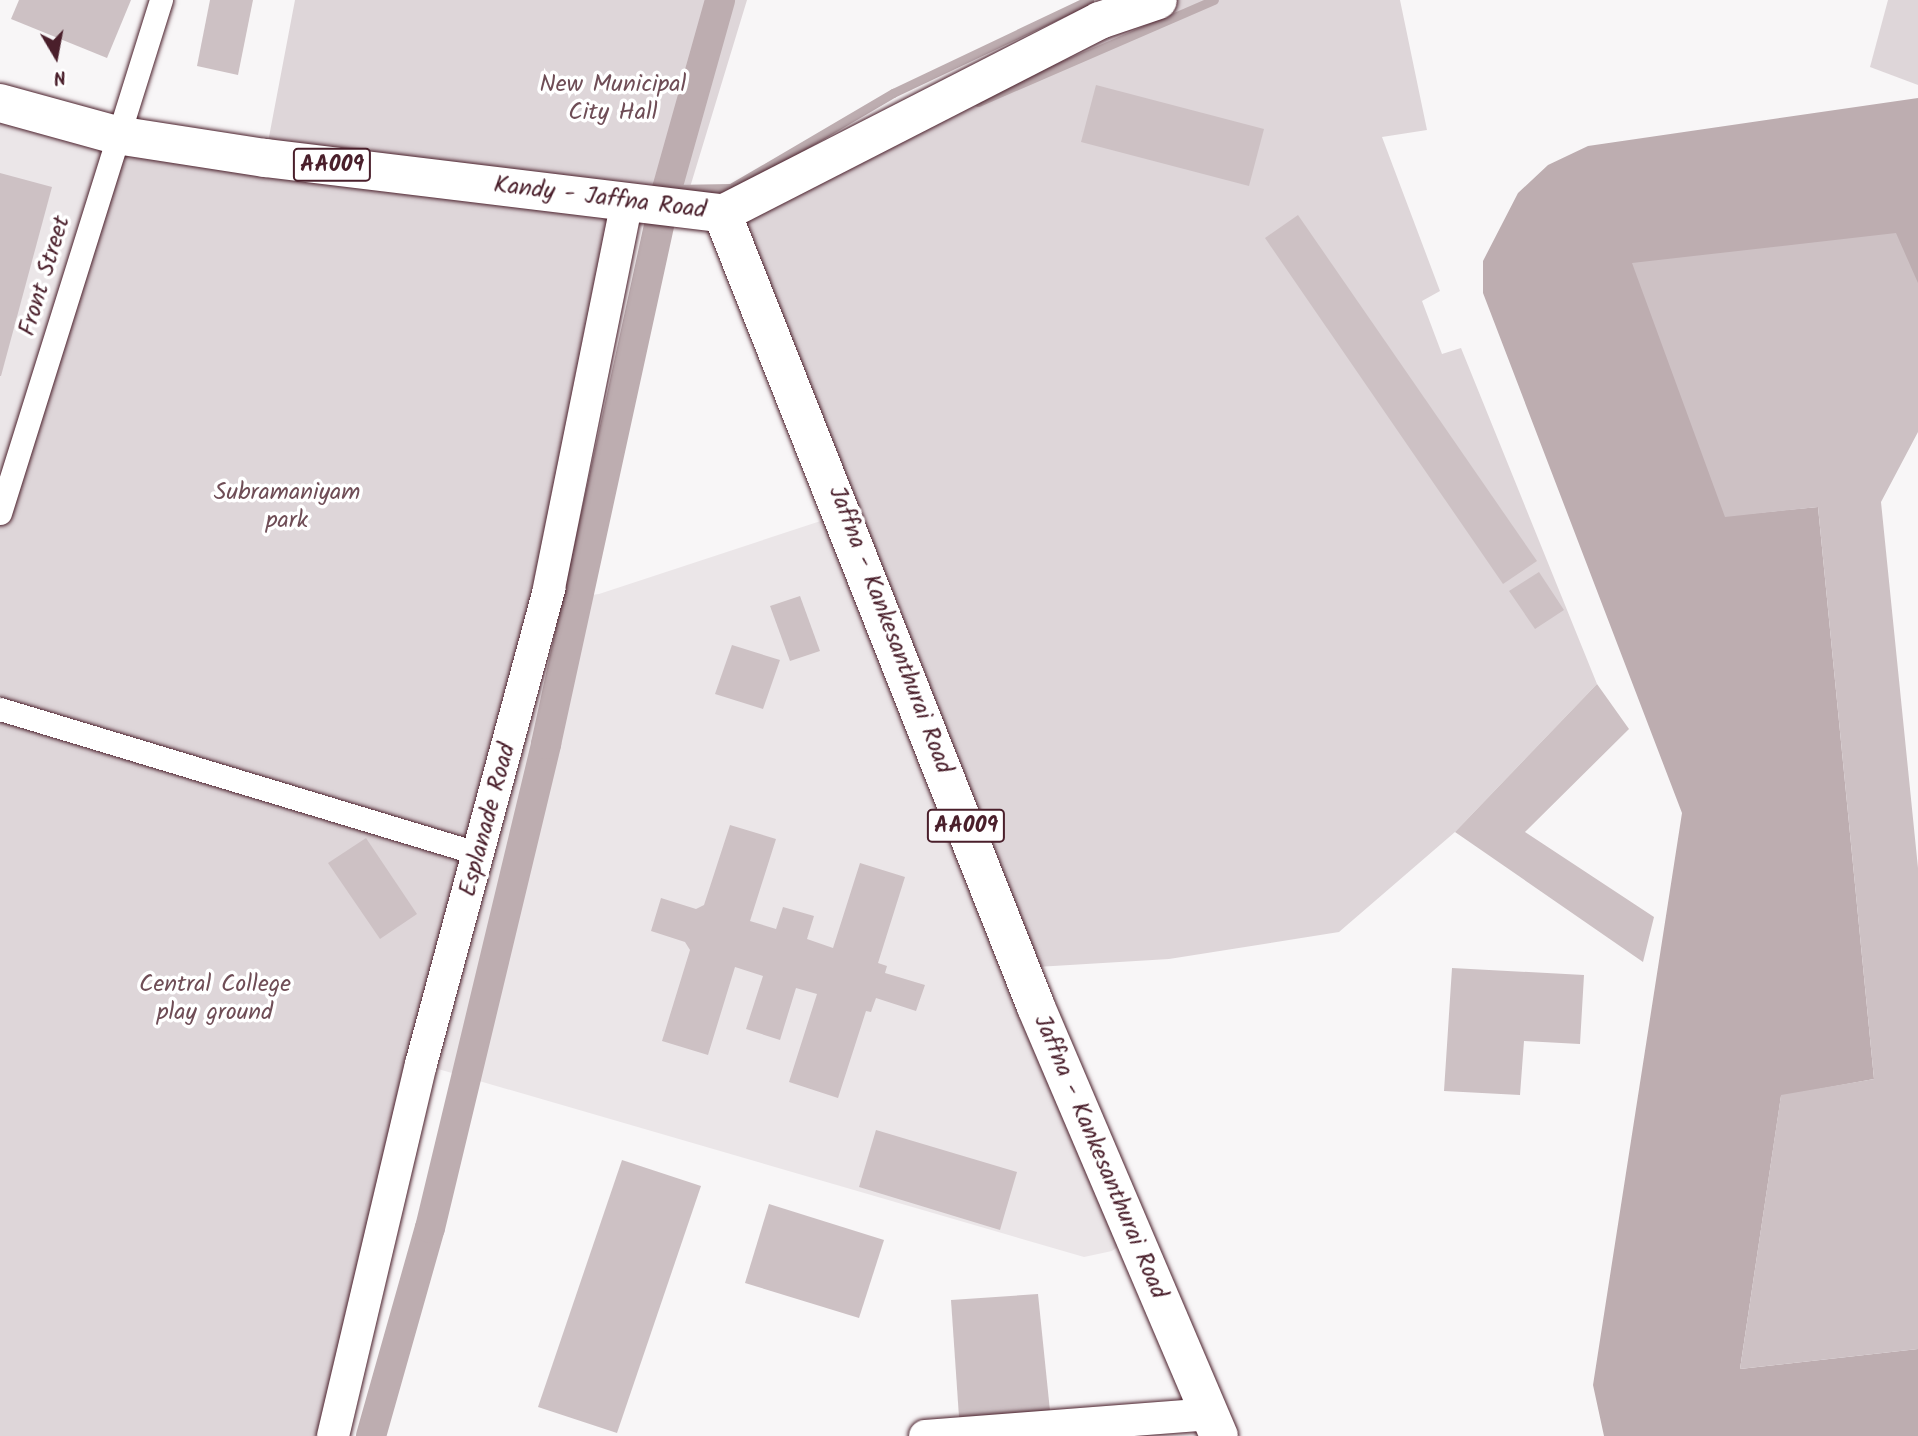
<!DOCTYPE html>
<html>
<head>
<meta charset="utf-8">
<style>
	body { margin:0 }
	#map { position:relative; width:1918px; height:1436px; overflow:hidden; background:#f8f6f7; font-family:Kalam,sans-serif }
	div>[style] { position:absolute }
	.built>* { inset:0; background:#ebe6e8 }
	.green>* { inset:0; background:#ded6d9 }
	.water>* { inset:0; background:#bdadb0 }
	.stream>* { height:9px; margin:-4.5px; padding:0 4.5px; transform-origin:4.5px; border-radius:4.5px; background:#bdadb0 }
	.canal>* { height:30px; margin:-15px; padding:0 15px; transform-origin:15px; border-radius:15px; background:#bdadb0 }
	.building>* { inset:0; background:#cdc1c4 }
	.roads { filter:drop-shadow(0 0 2px #4a1f2b) drop-shadow(0 0 2px #4a1f2b) }
	.street>* { height:23px; margin:-11.5px; padding:0 11.5px; transform-origin:11.5px; border-radius:11.5px; background:#fff }
	.secondary>* { height:32px; margin:-16px; padding:0 16px; transform-origin:16px; border-radius:16px; background:#fff }
	.primary>* { height:37px; margin:-18.5px; padding:0 18.5px; transform-origin:18.5px; border-radius:18.5px; background:#fff }
	.highway>* { height:38px; margin:-19px; padding:0 19px; transform-origin:19px; border-radius:19px; background:#fff }
	span { translate:-50% -50%; white-space:nowrap; text-align:center; line-height:1.15; -webkit-text-stroke:7px #fff; paint-order:stroke }
	.shield-label span { padding:2px 5px; background:#fff; border:2px solid; border-radius:5px; -webkit-text-stroke-width:0 }
	.shield-label { font-size:23px; color:#4a1f2b; font-weight:700 }
	.park-label { font-size:24px; color:#6f4d56 }
	.street-label { font-size:24px; color:#4a1f2b }
	.north { position:absolute; left:21px; top:21px; width:70px; height:70px; -webkit-text-stroke:5px #fff; paint-order:stroke; rotate:170deg; font-size:19px; font-weight:700; line-height:28px; text-align:center; color:#4a1f2b }
	.north::after { content:''; display:block; margin:auto; width:24px; height:32px; background:#4a1f2b; clip-path:polygon(50% 0,100% 100%,50% 72%,0 100%) }
</style>
</head>
<body>
<div id="map">
	<div class="built">
		<i style="clip-path:polygon(0 103px,116px 135px,0 513px)"></i>
		<i style="clip-path:polygon(845px 513px,1134px 1234px,1112px 1251px,1084px 1257px,421px 1064px,549px 588px,574px 597px,599px 594px)"></i>
	</div>
	<div class="green">
		<i style="clip-path:polygon(295px 0,747px 0,684px 207px,627px 201px,333px 1436px,0 1436px,0 513px,116px 135px,265px 158px)"></i>
		<i style="clip-path:polygon(1158px 0,1400px 0,1427px 130px,1382px 137px,1440px 291px,1422px 301px,1442px 354px,1461px 348px,1597px 684px,1455px 832px,1339px 932px,1169px 959px,1020px 968px,722px 213px)"></i>
		<i style="clip-path:polygon(1888px 0,1918px 0,1918px 85px,1870px 67px)"></i>
	</div>
	<div class="water">
		<i style="clip-path:polygon(1918px 98px,1918px 283px,1725px 516px,1818px 507px,1874px 1079px,1781px 1096px,1740px 1369px,1918px 1349px,1918px 1436px,1604px 1436px,1593px 1385px,1682px 813px,1483px 293px,1483px 261px,1518px 193px,1548px 165px,1588px 146px)"></i>
	</div>
	<div class="stream">
		<i style="left:978px;top:102px;width:257px;rotate:-23.4deg"></i>
		<i style="left:672px;top:189px;width:59px;rotate:-1deg"></i>
		<i style="left:731px;top:188px;width:188px;rotate:-30.4deg"></i>
		<i style="left:893px;top:93px;width:217px;rotate:-25.4deg"></i>
	</div>
	<div class="canal">
		<i style="left:371px;top:1436px;width:216px;rotate:-74.2deg"></i>
		<i style="left:430px;top:1228px;width:498px;rotate:-76.5deg"></i>
		<i style="left:546px;top:744px;width:568px;rotate:-77.7deg"></i>
		<i style="left:667px;top:189px;width:196px;rotate:-74.3deg"></i>
	</div>
	<div class="building">
		<i style="clip-path:polygon(19px 0,131px 0,107px 58px,11px 19px)"></i>
		<i style="clip-path:polygon(210px 0,253px 0,238px 75px,197px 66px)"></i>
		<i style="clip-path:polygon(1096px 85px,1264px 129px,1249px 186px,1081px 142px)"></i>
		<i style="clip-path:polygon(0 173px,52px 187px,1px 376px,0 376px)"></i>
		<i style="clip-path:polygon(1298px 215px,1537px 561px,1503px 584px,1265px 238px)"></i>
		<i style="clip-path:polygon(1896px 233px,1918px 283px,1918px 432px,1881px 502px,1918px 868px,1918px 1349px,1740px 1369px,1781px 1095px,1874px 1079px,1818px 507px,1725px 517px,1632px 263px)"></i>
		<i style="clip-path:polygon(1539px 572px,1564px 610px,1535px 629px,1509px 591px)"></i>
		<i style="clip-path:polygon(800px 596px,820px 651px,790px 661px,770px 606px)"></i>
		<i style="clip-path:polygon(732px 645px,780px 660px,763px 709px,715px 694px)"></i>
		<i style="clip-path:polygon(1597px 684px,1629px 729px,1525px 832px,1654px 917px,1643px 962px,1455px 832px)"></i>
		<i style="clip-path:polygon(730px 825px,776px 839px,750px 921px,776px 929px,783px 907px,814px 916px,807px 939px,833px 948px,860px 863px,905px 877px,878px 963px,887px 966px,885px 973px,925px 985px,916px 1011px,876px 998px,871px 1012px,866px 1011px,838px 1098px,789px 1082px,817px 994px,796px 988px,780px 1040px,746px 1029px,763px 976px,735px 967px,708px 1055px,662px 1041px,690px 950px,685px 942px,651px 931px,661px 898px,696px 909px,704px 905px)"></i>
		<i style="clip-path:polygon(366px 838px,417px 914px,380px 939px,328px 863px)"></i>
		<i style="clip-path:polygon(1452px 968px,1584px 975px,1580px 1044px,1524px 1041px,1520px 1095px,1444px 1091px)"></i>
		<i style="clip-path:polygon(876px 1130px,1017px 1172px,1000px 1230px,859px 1187px)"></i>
		<i style="clip-path:polygon(622px 1160px,701px 1186px,617px 1433px,538px 1407px)"></i>
		<i style="clip-path:polygon(769px 1204px,884px 1240px,859px 1318px,745px 1283px)"></i>
		<i style="clip-path:polygon(1038px 1294px,1050px 1411px,959px 1417px,951px 1300px)"></i>
	</div>
	<div class="roads">
		<div class="street">
			<i style="left:0;top:513px;width:538px;rotate:-72.58deg"></i>
			<i style="left:0;top:709px;width:501px;rotate:16.81deg"></i>
		</div>
		<div class="secondary">
			<i style="left:333px;top:1436px;width:382px;rotate:-76.7deg"></i>
			<i style="left:421px;top:1064px;width:493px;rotate:-74.9deg"></i>
			<i style="left:549px;top:588px;width:395px;rotate:-78.6deg"></i>
			<i style="left:925px;top:1436px;width:284px;rotate:-4.4deg"></i>
		</div>
		<div class="primary">
			<i style="left:722px;top:213px;width:424px;rotate:-27.1deg"></i>
			<i style="left:1099px;top:20px;width:62px;rotate:-18.7deg"></i>
		</div>
		<div class="highway">
			<i style="left:0;top:103px;width:120px;rotate:15.4deg"></i>
			<i style="left:116px;top:135px;width:151px;rotate:8.8deg"></i>
			<i style="left:265px;top:158px;width:460px;rotate:6.9deg"></i>
			<i style="left:722px;top:213px;width:854px;rotate:68.42deg"></i>
			<i style="left:1036px;top:1007px;width:466px;rotate:66.9deg"></i>
		</div>
	</div>
	<div class="shield-label">
		<span style="left:332px;top:165px">AA009</span>
		<span style="left:966px;top:826px">AA009</span>
	</div>
	<div class="park-label">
		<span style="left:613px;top:99px">New Municipal<br>City Hall</span>
		<span style="left:287px;top:507px">Subramaniyam<br>park</span>
		<span style="left:215px;top:999px">Central College<br>play ground</span>
	</div>
	<div class="street-label">
		<span style="left:600px;top:198px;rotate:7deg">Kandy - Jaffna Road</span>
		<span style="left:45px;top:276px;rotate:-73deg">Front Street</span>
		<span style="left:890px;top:630px;rotate:69deg">Jaffna - Kankesanthurai Road</span>
		<span style="left:488px;top:820px;rotate:-75deg">Esplanade Road</span>
		<span style="left:1100px;top:1157px;rotate:67deg">Jaffna - Kankesanthurai Road</span>
	</div>
	<div class="north">N</div>
</div>
</body>
</html>
